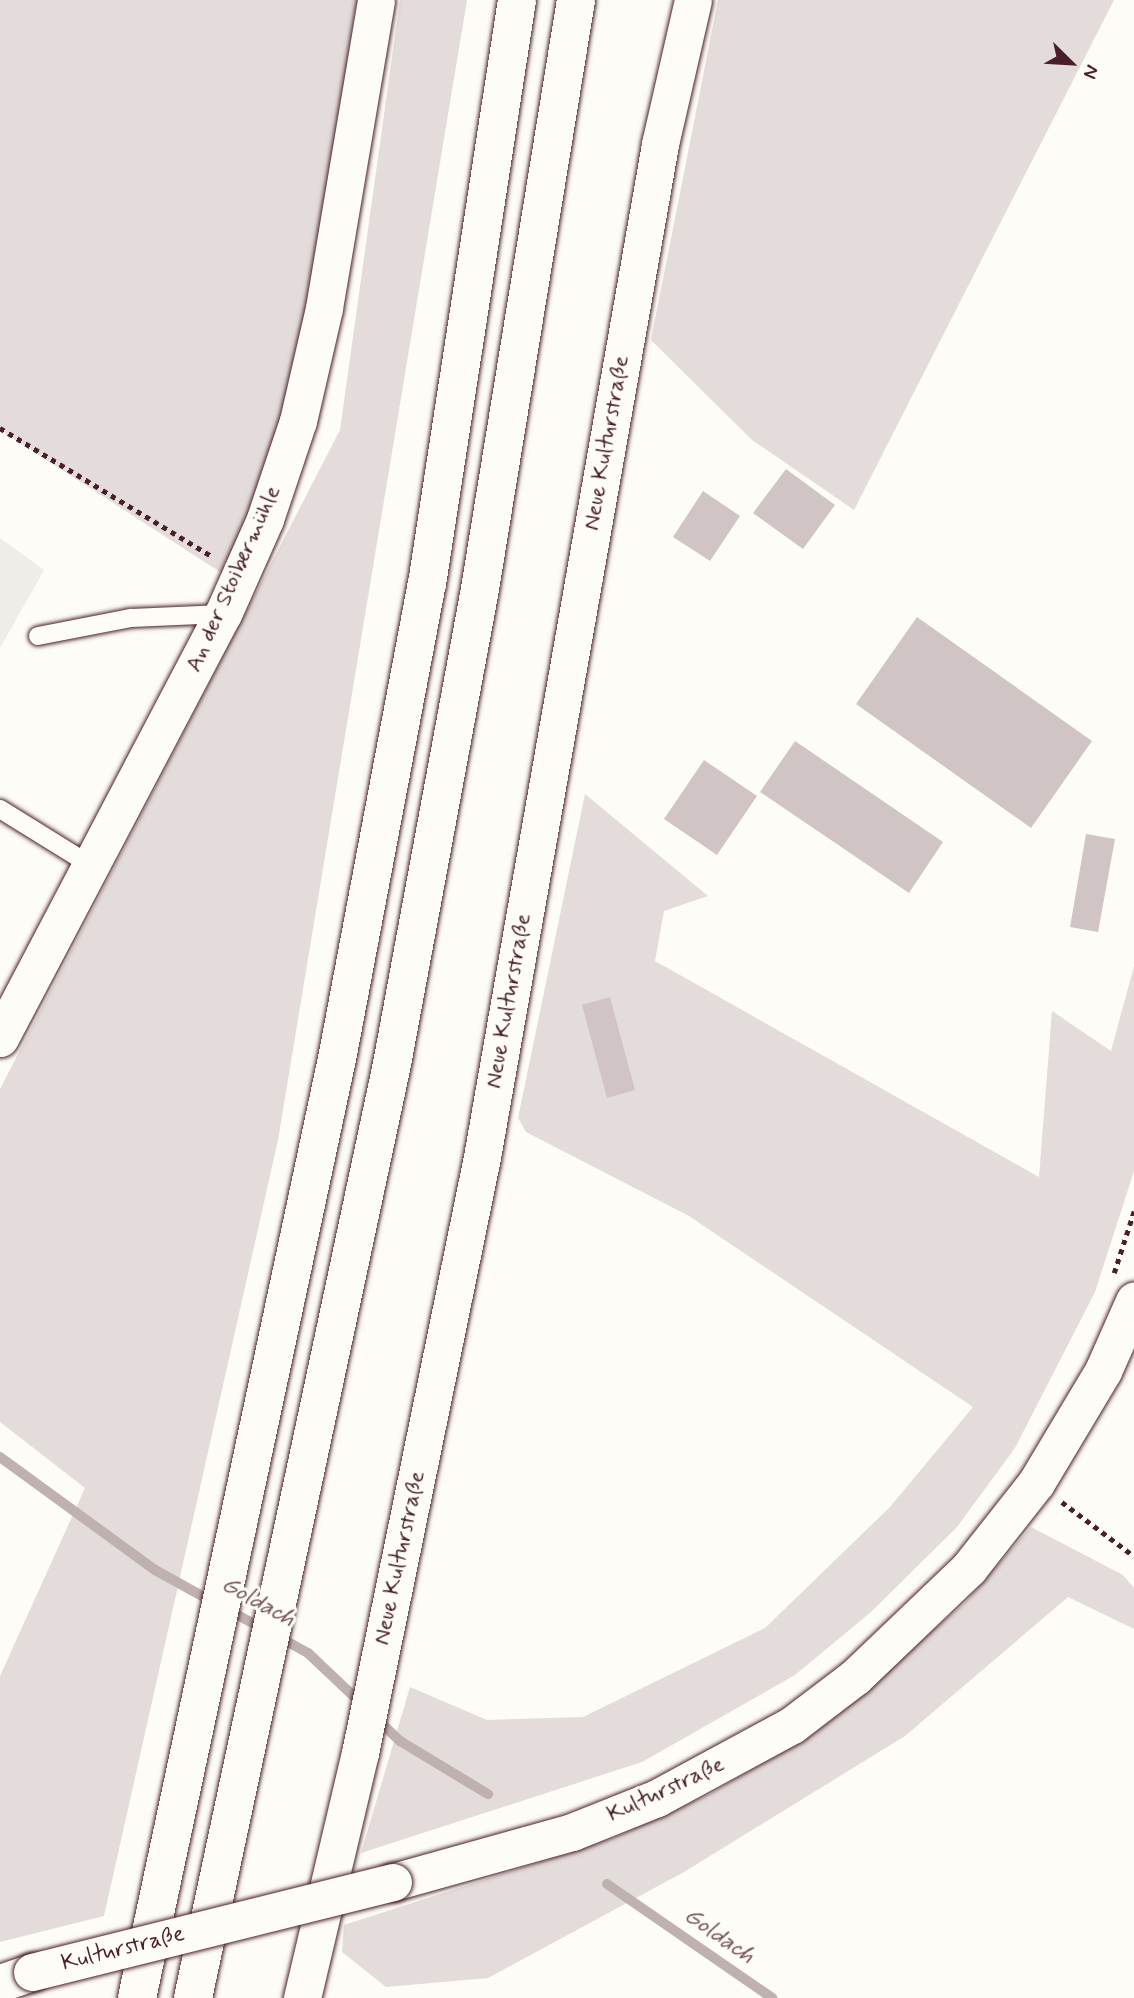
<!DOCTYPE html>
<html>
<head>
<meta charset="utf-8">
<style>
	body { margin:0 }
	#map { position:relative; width:1134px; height:1998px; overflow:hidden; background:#fdfcf7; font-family:Mynerve,sans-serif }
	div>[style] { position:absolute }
	.built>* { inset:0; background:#f0ece8 }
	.green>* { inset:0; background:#e3dcda }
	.stream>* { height:10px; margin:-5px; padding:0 5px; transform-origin:5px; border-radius:5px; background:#c0b1b1 }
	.building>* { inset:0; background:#d0c5c4 }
	.path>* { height:4.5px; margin-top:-2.25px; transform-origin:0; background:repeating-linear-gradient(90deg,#4a1f2b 0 5px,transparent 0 10px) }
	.roads { filter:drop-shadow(0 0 2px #4a1f2b) drop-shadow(0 0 2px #4a1f2b) }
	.lane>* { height:18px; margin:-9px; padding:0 9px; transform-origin:9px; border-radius:9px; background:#fdfcf7 }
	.street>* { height:37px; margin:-18.5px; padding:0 18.5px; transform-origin:18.5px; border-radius:18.5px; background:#fdfcf7 }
	.highway>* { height:38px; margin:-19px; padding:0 19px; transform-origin:19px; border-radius:19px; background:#fdfcf7 }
	.bridges { filter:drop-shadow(0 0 2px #4a1f2b) drop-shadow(0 0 2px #4a1f2b) }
	.street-bridge>* { height:37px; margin:-18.5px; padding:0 18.5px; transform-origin:18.5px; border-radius:18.5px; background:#fdfcf7 }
	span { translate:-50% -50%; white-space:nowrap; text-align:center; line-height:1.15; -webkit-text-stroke:6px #fdfcf7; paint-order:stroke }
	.street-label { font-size:23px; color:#4a1f2b }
	.water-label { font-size:24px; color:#73525a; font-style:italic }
	.north { position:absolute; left:1036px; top:28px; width:70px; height:70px; -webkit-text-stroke:5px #fdfcf7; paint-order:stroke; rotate:114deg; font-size:19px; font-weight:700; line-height:28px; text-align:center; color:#4a1f2b }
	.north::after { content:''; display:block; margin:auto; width:24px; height:32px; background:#4a1f2b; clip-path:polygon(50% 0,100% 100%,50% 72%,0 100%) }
</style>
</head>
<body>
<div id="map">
	<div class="built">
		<i style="clip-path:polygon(0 538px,44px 570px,0 648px)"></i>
	</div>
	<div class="green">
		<i style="clip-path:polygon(0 0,357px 0,294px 396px,228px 577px,0 430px)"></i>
		<i style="clip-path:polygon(400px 0,467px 0,278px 1140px,104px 1916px,0 1942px,0 1676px,85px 1488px,0 1422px,0 1089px,340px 430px)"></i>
		<i style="clip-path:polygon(718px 0,1114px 0,854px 510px,752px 440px,651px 340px)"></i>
		<i style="clip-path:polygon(585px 794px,708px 896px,664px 911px,655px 961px,1039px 1177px,1052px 1011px,1111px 1051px,1134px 966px,1134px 1171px,1095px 1292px,1015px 1448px,957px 1527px,871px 1612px,795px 1675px,642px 1762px,361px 1853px,410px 1687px,487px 1720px,583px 1717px,765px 1628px,890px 1507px,973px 1407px,689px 1216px,526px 1132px,518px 1118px)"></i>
		<i style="clip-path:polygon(1031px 1527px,1123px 1575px,1134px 1588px,1134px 1629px,1068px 1597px,905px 1736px,684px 1872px,488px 1978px,386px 1987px,342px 1952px,344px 1925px,611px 1839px,710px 1794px,800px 1741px,964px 1604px)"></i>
	</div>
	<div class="stream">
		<i style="left:0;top:1457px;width:192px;rotate:36.1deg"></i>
		<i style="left:155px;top:1570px;width:66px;rotate:28.9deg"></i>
		<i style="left:227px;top:1609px;width:41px;rotate:29.1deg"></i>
		<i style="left:279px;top:1637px;width:33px;rotate:29deg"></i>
		<i style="left:308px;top:1653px;width:74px;rotate:43.4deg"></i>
		<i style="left:375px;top:1717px;width:35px;rotate:44deg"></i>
		<i style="left:400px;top:1741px;width:103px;rotate:31.1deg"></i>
		<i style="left:607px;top:1884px;width:201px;rotate:34.6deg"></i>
	</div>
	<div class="building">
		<i style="clip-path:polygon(786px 469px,835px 505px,803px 549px,753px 513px)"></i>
		<i style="clip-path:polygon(703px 491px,740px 516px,710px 561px,673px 537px)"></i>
		<i style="clip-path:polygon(917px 617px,1092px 741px,1031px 828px,856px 704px)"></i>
		<i style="clip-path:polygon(795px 741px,943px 842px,909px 893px,760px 792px)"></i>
		<i style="clip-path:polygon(704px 760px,757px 796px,717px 855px,664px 819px)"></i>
		<i style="clip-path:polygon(1086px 834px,1115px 839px,1098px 932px,1070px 927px)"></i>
		<i style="clip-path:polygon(610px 997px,635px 1090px,607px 1098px,582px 1005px)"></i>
	</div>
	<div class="path">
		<i style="left:0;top:428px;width:249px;rotate:31.2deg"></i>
		<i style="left:1114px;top:1273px;width:65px;rotate:-72.1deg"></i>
		<i style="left:1062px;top:1502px;width:90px;rotate:36.9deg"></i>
	</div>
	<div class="roads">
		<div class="lane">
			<i style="left:38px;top:636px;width:95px;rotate:-11deg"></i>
			<i style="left:131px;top:618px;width:92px;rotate:-2.5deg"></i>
			<i style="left:0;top:809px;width:108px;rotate:31.8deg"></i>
		</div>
		<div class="street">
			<i style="left:0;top:1038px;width:479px;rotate:-62.3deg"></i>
			<i style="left:223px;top:614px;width:104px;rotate:-66.1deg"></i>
			<i style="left:265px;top:519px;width:103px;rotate:-71.4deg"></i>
			<i style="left:298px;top:421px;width:116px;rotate:-77deg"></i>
			<i style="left:324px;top:308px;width:312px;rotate:-80.4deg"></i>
			<i style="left:393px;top:1882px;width:186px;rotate:-15.6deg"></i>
			<i style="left:572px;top:1832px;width:92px;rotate:-21.8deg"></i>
			<i style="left:657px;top:1798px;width:153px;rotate:-28.4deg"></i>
			<i style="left:792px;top:1725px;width:79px;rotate:-37.3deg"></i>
			<i style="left:855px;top:1677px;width:158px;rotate:-43.7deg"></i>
			<i style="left:969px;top:1568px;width:108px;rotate:-51.8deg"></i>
			<i style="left:1036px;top:1483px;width:131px;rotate:-59.1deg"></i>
			<i style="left:1103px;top:1371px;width:77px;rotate:-66.1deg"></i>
			<i style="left:0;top:1983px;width:34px;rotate:-19deg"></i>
			<i style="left:302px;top:1998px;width:252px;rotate:-76.7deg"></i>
			<i style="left:360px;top:1753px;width:608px;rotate:-78.43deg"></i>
			<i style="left:482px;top:1157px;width:1029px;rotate:-80.03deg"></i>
			<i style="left:660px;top:144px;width:148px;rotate:-77.1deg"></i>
		</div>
		<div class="highway">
			<i style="left:137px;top:1998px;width:960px;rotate:-77.98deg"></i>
			<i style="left:337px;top:1059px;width:483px;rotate:-79.3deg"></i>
			<i style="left:427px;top:584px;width:591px;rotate:-81.24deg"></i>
			<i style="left:193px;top:1998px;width:955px;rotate:-77.97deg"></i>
			<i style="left:392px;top:1064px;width:477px;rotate:-79.5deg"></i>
			<i style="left:479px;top:595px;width:603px;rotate:-80.74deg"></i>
		</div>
	</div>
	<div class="bridges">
		<div class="street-bridge">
			<i style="left:32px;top:1972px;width:372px;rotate:-14deg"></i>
		</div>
	</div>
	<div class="street-label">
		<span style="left:607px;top:443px;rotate:-80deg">Neue Kulturstraße</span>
		<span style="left:234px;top:579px;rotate:-66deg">An der Stoibermühle</span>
		<span style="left:509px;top:1001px;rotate:-80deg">Neue Kulturstraße</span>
		<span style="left:400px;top:1558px;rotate:-78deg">Neue Kulturstraße</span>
		<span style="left:666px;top:1790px;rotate:-25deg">Kulturstraße</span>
		<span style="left:123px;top:1949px;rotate:-14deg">Kulturstraße</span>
	</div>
	<div class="water-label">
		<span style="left:258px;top:1602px;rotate:29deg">Goldach</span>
		<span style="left:719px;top:1936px;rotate:35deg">Goldach</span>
	</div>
	<div class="north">N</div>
</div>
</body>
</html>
